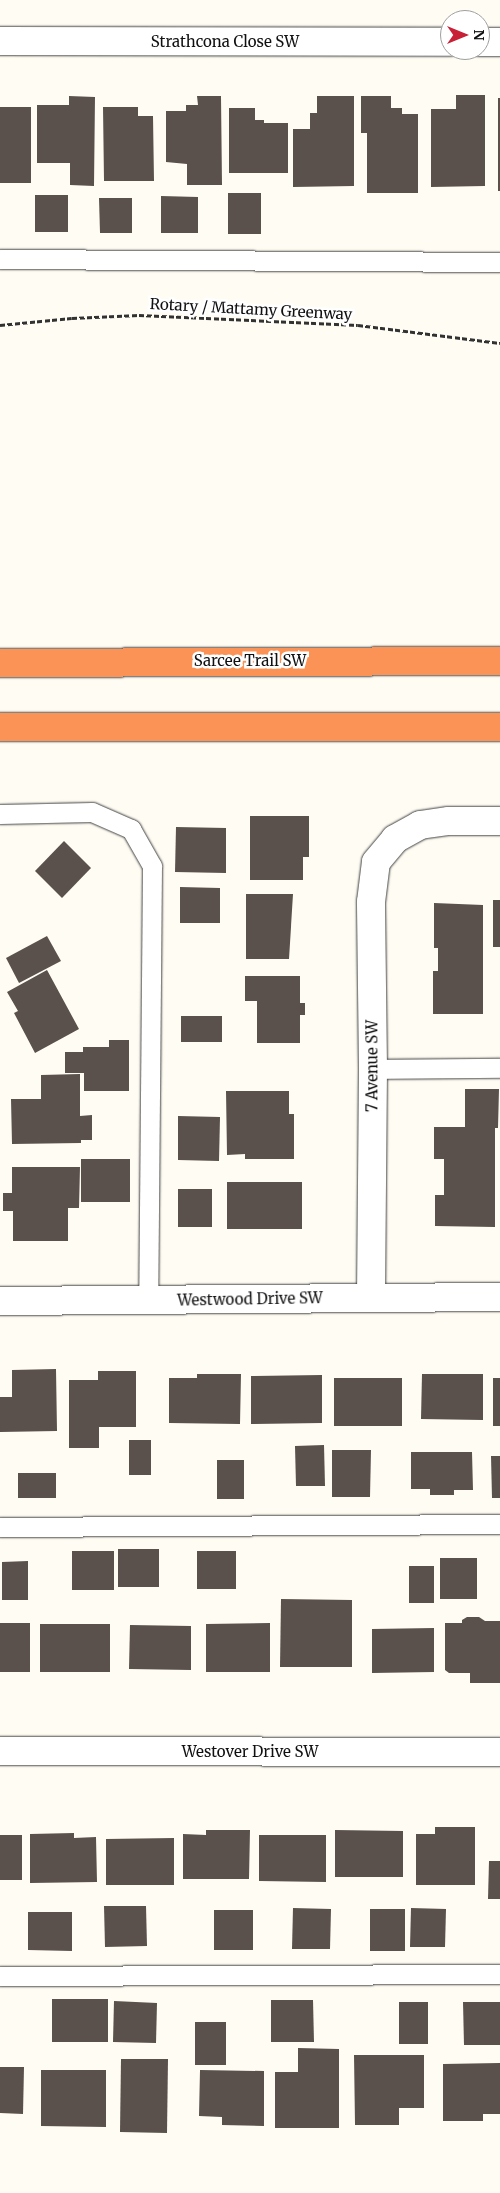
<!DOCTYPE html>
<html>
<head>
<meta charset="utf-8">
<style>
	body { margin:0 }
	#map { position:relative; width:500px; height:2193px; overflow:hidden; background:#fffcf3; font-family:Merriweather,serif }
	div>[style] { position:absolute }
	.building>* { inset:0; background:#5a504c }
	.path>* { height:3px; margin-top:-1.5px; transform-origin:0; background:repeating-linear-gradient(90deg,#323232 0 5px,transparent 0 7.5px) }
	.roads { filter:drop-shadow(0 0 1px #434343) drop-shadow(0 0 1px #434343) }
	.lane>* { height:19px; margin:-9.5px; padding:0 9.5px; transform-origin:9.5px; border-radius:9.5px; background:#fff }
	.street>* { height:28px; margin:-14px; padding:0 14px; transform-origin:14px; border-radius:14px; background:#fff }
	.highway>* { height:28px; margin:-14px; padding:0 14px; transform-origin:14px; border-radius:14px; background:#fb9256 }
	span { translate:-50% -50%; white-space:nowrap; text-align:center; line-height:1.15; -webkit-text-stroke:5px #fff; paint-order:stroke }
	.street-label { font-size:15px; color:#101010 }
	.north { position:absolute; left:440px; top:10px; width:50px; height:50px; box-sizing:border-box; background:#fff; border:1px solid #9f9f9f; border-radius:50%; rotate:90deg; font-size:14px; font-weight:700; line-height:20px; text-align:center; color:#101010 }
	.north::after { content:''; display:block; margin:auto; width:18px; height:22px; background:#c82037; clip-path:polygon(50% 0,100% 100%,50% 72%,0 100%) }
</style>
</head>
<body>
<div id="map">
	<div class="building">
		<i style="clip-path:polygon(456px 95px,485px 95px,485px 186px,431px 187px,431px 109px,456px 109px)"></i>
		<i style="clip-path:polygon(69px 96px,95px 97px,94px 186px,70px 185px,70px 163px,37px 163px,37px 105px,69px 105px)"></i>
		<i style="clip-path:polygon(197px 96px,221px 96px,222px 185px,187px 185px,187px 164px,166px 162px,166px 111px,186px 111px,186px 105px,198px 105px)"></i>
		<i style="clip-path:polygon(317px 96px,354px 96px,354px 186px,293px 187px,293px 129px,310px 129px,310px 113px,317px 113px)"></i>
		<i style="clip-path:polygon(361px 96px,391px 96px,391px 108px,402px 108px,402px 114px,418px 114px,418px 193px,367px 193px,367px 133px,361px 133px)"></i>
		<i style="clip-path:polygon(498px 98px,500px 98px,500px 191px,498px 191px)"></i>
		<i style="clip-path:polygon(0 107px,31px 107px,31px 183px,0 183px)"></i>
		<i style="clip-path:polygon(103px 107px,138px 107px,138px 116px,153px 116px,154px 181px,104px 181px)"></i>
		<i style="clip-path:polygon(229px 108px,255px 108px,255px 120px,264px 120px,264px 123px,288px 123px,288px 173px,229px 173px)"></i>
		<i style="clip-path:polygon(228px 193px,261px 193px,261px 234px,228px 234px)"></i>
		<i style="clip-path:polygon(35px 195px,68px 195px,68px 232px,35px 232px)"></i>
		<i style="clip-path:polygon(161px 196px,198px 197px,198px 233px,161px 233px)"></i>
		<i style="clip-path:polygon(99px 198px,132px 198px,132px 233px,100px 233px)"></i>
		<i style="clip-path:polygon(250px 816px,309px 816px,309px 857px,303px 857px,303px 880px,250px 880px)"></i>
		<i style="clip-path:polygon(176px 827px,226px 828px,226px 873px,175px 872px)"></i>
		<i style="clip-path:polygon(64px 841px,91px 868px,62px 898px,35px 871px)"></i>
		<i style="clip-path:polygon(180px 887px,220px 888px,220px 923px,180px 923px)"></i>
		<i style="clip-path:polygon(246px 894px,293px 894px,289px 959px,246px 959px)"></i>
		<i style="clip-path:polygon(493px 900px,500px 900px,500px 947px,493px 947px)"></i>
		<i style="clip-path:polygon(434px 903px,483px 905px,483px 1014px,433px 1014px,433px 971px,438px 971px,438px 948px,434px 948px)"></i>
		<i style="clip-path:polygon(47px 936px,61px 961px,19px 983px,6px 958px)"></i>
		<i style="clip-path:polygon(47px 970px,79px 1029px,35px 1053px,14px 1013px,18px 1011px,7px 992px)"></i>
		<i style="clip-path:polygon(245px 976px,300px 976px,300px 1003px,305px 1003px,305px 1015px,300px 1015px,300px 1043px,257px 1043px,257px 1001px,245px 1001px)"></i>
		<i style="clip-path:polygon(181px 1016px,222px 1016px,222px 1042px,181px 1042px)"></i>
		<i style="clip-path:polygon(109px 1040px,129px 1040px,129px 1091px,84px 1091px,84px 1073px,65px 1073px,65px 1052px,83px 1052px,83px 1047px,109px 1047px)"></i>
		<i style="clip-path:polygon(80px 1074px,80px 1116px,92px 1115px,92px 1140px,81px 1140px,81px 1143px,12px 1144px,11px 1099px,41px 1099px,41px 1075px)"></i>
		<i style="clip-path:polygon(465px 1089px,499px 1089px,498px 1128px,495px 1128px,495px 1227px,435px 1226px,435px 1195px,444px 1195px,444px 1159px,434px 1159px,434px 1127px,465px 1127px)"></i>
		<i style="clip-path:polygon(226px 1091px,289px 1091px,289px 1114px,294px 1114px,294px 1159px,245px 1159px,245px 1154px,227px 1155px)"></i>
		<i style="clip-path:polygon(178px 1116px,220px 1117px,219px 1161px,178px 1160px)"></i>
		<i style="clip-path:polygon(81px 1159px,130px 1159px,130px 1202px,81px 1202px)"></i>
		<i style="clip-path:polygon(12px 1167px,80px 1167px,79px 1208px,68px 1208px,68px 1241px,13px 1241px,13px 1211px,3px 1211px,3px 1193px,12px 1193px)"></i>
		<i style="clip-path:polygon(227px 1182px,302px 1182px,302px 1229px,227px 1229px)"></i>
		<i style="clip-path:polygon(178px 1189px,212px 1189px,212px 1227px,178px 1227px)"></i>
		<i style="clip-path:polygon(56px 1369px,57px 1431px,0 1432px,0 1397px,12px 1397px,12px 1370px)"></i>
		<i style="clip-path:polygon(98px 1371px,136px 1371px,136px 1427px,99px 1427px,99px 1448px,69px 1448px,69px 1380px,98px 1380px)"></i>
		<i style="clip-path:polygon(197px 1374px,241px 1374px,240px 1424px,169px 1423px,169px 1378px,197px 1378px)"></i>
		<i style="clip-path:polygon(422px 1374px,483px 1374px,483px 1420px,421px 1419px)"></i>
		<i style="clip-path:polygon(322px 1375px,322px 1423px,251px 1424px,251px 1376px)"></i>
		<i style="clip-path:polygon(334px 1378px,402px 1378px,402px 1426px,334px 1426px)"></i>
		<i style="clip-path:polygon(493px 1378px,500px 1378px,500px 1426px,493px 1426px)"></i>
		<i style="clip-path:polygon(129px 1440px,151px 1440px,151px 1475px,129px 1475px)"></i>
		<i style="clip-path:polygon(324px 1445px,325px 1486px,296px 1486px,295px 1446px)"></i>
		<i style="clip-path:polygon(332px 1450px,371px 1450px,370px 1497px,332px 1497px)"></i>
		<i style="clip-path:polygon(411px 1452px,472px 1452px,473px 1490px,454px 1490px,454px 1495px,430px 1495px,430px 1489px,411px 1489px)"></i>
		<i style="clip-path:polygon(491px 1456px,500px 1456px,500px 1498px,492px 1498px)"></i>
		<i style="clip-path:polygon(217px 1460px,244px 1460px,244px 1499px,217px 1499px)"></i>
		<i style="clip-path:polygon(18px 1473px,56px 1473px,56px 1498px,18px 1498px)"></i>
		<i style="clip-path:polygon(118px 1549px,159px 1549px,159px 1587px,118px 1587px)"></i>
		<i style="clip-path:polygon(72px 1551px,114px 1551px,114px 1590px,72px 1590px)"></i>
		<i style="clip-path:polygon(197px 1551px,236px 1551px,236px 1589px,197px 1589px)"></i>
		<i style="clip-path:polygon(440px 1558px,477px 1558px,477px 1599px,440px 1599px)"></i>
		<i style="clip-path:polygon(28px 1561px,28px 1600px,2px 1600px,2px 1562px)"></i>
		<i style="clip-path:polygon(409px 1566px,434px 1566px,434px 1603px,409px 1603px)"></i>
		<i style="clip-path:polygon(281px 1599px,352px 1600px,352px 1667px,280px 1667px)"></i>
		<i style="clip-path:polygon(467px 1617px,479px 1617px,485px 1621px,500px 1621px,500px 1683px,470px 1683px,470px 1673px,449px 1673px,445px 1670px,445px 1623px,462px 1623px,462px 1620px)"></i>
		<i style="clip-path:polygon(0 1623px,30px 1623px,30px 1672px,0 1672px)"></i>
		<i style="clip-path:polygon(270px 1623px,270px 1672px,206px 1672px,206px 1624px)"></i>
		<i style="clip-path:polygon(40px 1624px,110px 1624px,110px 1672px,40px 1672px)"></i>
		<i style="clip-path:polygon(130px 1625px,191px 1626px,191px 1670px,129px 1669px)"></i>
		<i style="clip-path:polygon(434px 1628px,434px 1672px,372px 1673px,372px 1629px)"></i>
		<i style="clip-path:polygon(435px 1827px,475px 1827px,475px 1885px,416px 1885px,416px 1834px,435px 1834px)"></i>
		<i style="clip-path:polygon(206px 1830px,250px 1830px,249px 1879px,183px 1879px,183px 1834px,206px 1835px)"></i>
		<i style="clip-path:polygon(335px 1830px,403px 1831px,403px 1877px,335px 1877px)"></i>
		<i style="clip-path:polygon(74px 1833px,74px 1838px,96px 1837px,97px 1882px,30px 1883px,30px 1834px)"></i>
		<i style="clip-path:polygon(0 1835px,22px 1835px,22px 1880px,0 1880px)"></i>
		<i style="clip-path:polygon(259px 1835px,326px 1835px,326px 1882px,259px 1881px)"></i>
		<i style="clip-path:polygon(174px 1838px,174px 1885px,106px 1885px,106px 1839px)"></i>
		<i style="clip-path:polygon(489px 1861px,500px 1861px,500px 1899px,488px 1899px)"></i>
		<i style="clip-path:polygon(104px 1906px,146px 1906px,147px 1946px,105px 1947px)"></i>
		<i style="clip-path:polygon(293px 1908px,331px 1909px,330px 1949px,292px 1949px)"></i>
		<i style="clip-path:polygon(411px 1908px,446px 1909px,445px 1947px,410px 1947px)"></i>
		<i style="clip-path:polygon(370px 1909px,405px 1909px,405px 1951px,370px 1951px)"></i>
		<i style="clip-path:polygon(214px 1910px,253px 1910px,253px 1950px,214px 1950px)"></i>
		<i style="clip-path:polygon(28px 1912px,72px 1912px,72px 1951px,28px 1950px)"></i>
		<i style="clip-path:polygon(52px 1999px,108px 1999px,108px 2042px,52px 2042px)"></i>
		<i style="clip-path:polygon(271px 2000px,313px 2000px,314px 2042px,271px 2042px)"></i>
		<i style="clip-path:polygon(114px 2001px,157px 2003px,156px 2043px,113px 2042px)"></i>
		<i style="clip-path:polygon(399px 2002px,428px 2002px,428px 2044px,399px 2044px)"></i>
		<i style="clip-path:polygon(463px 2002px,500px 2002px,500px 2045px,464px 2045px)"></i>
		<i style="clip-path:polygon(195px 2022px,226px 2022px,226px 2065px,195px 2065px)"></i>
		<i style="clip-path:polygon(298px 2048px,339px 2049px,339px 2128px,275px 2128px,275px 2072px,298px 2072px)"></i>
		<i style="clip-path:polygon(354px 2055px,424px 2055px,424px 2108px,399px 2108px,399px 2125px,355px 2125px)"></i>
		<i style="clip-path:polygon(121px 2059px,168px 2059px,167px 2133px,120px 2132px)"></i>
		<i style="clip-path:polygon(500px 2063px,500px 2114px,483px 2114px,483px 2121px,443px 2121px,443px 2064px)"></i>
		<i style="clip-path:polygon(0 2067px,24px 2067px,23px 2114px,0 2113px)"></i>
		<i style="clip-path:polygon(41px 2070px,106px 2070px,106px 2127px,41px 2126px)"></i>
		<i style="clip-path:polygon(200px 2070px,264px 2071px,264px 2126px,222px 2125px,222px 2117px,199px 2116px)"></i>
	</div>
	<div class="path">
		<i style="left:0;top:325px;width:72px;rotate:-5.6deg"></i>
		<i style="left:72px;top:318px;width:67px;rotate:-2.6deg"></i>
		<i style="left:139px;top:315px;width:219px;rotate:2.6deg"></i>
		<i style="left:358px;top:325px;width:143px;rotate:7.2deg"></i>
	</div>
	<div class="roads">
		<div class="lane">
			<i style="left:0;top:259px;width:500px;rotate:0.34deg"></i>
			<i style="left:0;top:814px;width:92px;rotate:-1.2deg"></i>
			<i style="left:92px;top:812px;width:43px;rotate:23.6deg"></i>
			<i style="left:131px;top:829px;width:43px;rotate:60.4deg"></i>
			<i style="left:152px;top:866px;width:435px;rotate:90.5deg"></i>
			<i style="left:373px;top:1069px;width:127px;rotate:-0.5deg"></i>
			<i style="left:0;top:1527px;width:500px;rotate:-0.34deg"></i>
			<i style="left:0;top:1976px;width:500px;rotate:-0.23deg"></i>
		</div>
		<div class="street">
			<i style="left:0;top:41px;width:450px;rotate:0.1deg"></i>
			<i style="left:480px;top:42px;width:20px"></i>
			<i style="left:371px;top:1297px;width:228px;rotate:-89.5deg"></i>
			<i style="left:373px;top:1069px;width:167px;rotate:-90.7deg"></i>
			<i style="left:371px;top:902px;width:40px;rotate:-82.9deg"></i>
			<i style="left:376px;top:862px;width:30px;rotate:-50deg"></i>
			<i style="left:395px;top:839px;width:29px;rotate:-29deg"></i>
			<i style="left:420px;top:825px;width:29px;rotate:-8deg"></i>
			<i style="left:449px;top:821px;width:51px"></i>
			<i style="left:0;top:1301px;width:500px;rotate:-0.46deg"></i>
			<i style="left:0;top:1751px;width:500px;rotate:0.11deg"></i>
		</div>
		<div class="highway">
			<i style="left:0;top:663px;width:500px;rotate:-0.23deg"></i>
			<i style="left:0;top:727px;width:500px"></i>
		</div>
	</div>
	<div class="street-label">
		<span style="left:225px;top:42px">Strathcona Close SW</span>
		<span style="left:251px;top:309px;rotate:3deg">Rotary / Mattamy Greenway</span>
		<span style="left:250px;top:661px">Sarcee Trail SW</span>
		<span style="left:372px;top:1066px;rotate:-90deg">7 Avenue SW</span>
		<span style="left:250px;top:1299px;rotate:-1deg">Westwood Drive SW</span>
		<span style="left:250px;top:1752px">Westover Drive SW</span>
	</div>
	<div class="north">N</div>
</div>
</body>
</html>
